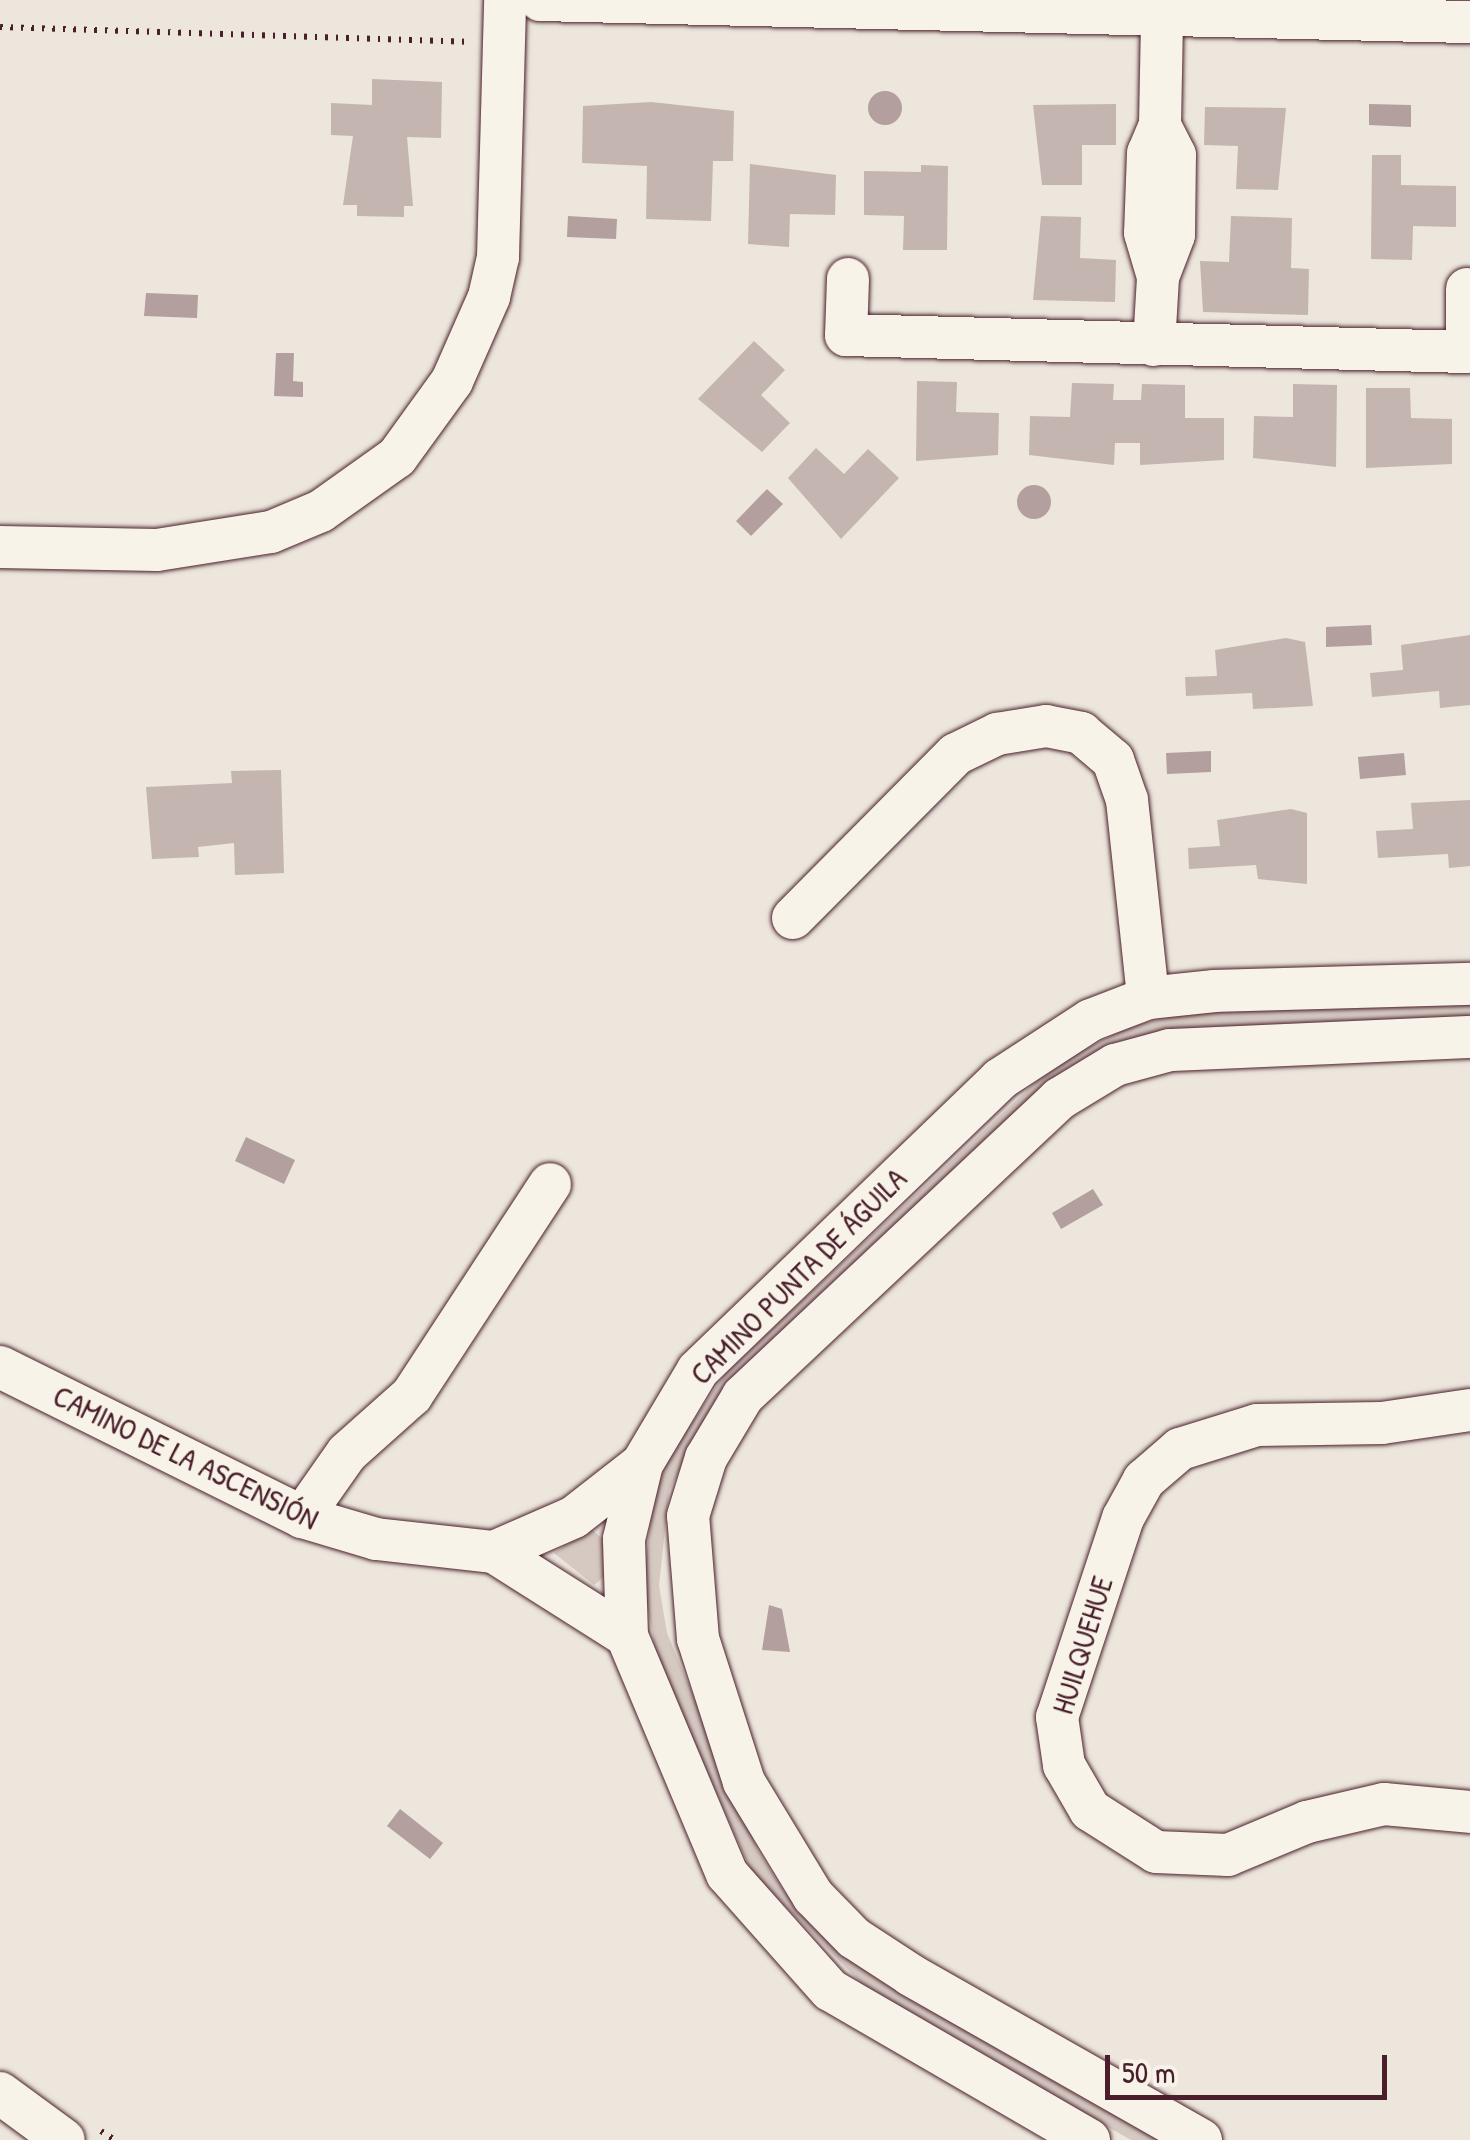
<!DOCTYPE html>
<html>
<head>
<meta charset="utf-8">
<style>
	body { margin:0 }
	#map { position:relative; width:1470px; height:2140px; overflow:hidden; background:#ece6dd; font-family:"Patrick Hand",sans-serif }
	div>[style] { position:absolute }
	.green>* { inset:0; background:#d5c9c2 }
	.water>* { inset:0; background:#b39f9d }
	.round { border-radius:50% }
	.building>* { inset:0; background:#c4b5b0 }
	.path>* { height:6px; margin-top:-3px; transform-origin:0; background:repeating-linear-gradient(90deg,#4a1f2b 0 2.5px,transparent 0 10.5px) }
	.roads { filter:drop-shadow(0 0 2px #4a1f2b) drop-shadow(0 0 2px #4a1f2b) }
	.minor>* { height:42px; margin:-21px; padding:0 21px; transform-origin:21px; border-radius:21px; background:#f7f3e8 }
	span { translate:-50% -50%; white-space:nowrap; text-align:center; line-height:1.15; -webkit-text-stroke:8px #f7f3e8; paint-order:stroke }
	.street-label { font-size:30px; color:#4a1f2b }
	.scale { position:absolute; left:1105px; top:2055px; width:282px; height:45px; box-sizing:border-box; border:5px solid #4a1f2b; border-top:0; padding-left:12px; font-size:30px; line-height:35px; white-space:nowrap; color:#4a1f2b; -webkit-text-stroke:8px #f7f3e8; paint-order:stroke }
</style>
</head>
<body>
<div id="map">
	<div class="green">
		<i style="clip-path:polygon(1470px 1003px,1470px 1020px,1165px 1032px,708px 1415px,669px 1491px,659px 1586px,667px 1633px,758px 1851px,784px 1892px,831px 1941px,1166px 2140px,1131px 2140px,868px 1990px,752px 1873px,657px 1658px,643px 1582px,654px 1496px,667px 1460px,726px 1372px,1053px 1066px,1128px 1027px,1192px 1011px)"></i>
		<i style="clip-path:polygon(591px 1529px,603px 1539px,604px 1577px,594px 1585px,554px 1553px)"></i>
	</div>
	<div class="water">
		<i class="round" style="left:868px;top:91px;width:34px;height:34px"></i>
		<i style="clip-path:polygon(1369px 104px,1411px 105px,1411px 127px,1369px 125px)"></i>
		<i style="clip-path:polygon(568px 216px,617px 219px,616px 239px,567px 237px)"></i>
		<i style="clip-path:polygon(146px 293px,198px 295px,197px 318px,144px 316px)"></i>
		<i style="clip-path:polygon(276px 353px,294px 353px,293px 381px,303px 382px,303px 397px,274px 396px)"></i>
		<i class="round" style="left:1017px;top:485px;width:34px;height:34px"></i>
		<i style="clip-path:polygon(767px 489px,783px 504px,751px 536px,736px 521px)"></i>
		<i style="clip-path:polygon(1371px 625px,1372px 645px,1326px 647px,1326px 627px)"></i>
		<i style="clip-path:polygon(1211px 751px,1211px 772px,1167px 774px,1166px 753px)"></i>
		<i style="clip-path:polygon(1404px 753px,1406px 775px,1360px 779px,1358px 757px)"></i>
		<i style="clip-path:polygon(246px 1137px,295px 1160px,284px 1184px,235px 1161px)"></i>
		<i style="clip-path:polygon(1093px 1189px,1103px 1205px,1061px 1229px,1052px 1213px)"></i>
		<i style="clip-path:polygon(769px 1605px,782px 1609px,790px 1652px,762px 1650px)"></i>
		<i style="clip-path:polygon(400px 1809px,443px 1843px,430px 1859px,387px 1826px)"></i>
	</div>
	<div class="building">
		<i style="clip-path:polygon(372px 79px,442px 82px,441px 138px,407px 137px,413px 206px,404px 206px,404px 217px,357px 216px,357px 205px,343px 205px,353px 136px,331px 135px,331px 103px,372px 105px)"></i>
		<i style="clip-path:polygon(651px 102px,734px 111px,733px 161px,713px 161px,711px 221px,646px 219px,647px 166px,582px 163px,583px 106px)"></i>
		<i style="clip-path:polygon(1116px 104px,1116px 145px,1082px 145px,1082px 185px,1042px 185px,1033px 105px)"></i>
		<i style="clip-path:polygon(1205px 107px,1286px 108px,1278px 190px,1236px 189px,1238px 146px,1204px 145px)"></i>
		<i style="clip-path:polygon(1372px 155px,1401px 155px,1401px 185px,1456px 186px,1456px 227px,1413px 226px,1412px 260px,1371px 259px)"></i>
		<i style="clip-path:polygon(750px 164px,836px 175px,835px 215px,790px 214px,789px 247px,748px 244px)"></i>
		<i style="clip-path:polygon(921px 165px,948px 166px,947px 250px,903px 250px,904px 216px,864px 215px,864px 171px,921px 172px)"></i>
		<i style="clip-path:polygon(1041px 216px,1081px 217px,1080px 258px,1116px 260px,1115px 302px,1033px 300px)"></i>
		<i style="clip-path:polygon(1231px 216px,1292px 218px,1291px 268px,1309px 269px,1308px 315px,1203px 312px,1200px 261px,1229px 262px)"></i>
		<i style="clip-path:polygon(754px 341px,785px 370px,761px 395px,790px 423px,762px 452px,698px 399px)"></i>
		<i style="clip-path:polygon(917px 381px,957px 382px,956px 412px,999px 413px,998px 455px,916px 461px)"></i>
		<i style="clip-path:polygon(1072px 383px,1114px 384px,1113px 400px,1141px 400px,1142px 384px,1185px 385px,1185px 418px,1224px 418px,1224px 460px,1140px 465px,1140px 443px,1115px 443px,1114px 465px,1029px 455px,1030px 416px,1070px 417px)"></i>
		<i style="clip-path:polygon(1293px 384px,1337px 385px,1336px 467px,1253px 458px,1254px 416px,1293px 417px)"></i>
		<i style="clip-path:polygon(1366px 388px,1410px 388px,1411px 418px,1452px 419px,1452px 464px,1366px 468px)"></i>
		<i style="clip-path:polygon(816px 448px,844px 474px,868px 449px,899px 478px,841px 539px,788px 478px)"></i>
		<i style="clip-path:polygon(1470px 635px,1470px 705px,1440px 708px,1439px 691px,1372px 697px,1370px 673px,1403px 670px,1401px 645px)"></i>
		<i style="clip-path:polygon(1286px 638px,1305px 642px,1313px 706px,1253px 709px,1252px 693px,1186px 696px,1185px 677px,1217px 676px,1215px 650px)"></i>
		<i style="clip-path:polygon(281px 770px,284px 873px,235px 875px,234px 843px,198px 847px,199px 857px,152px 859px,146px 787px,232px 783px,231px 771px)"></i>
		<i style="clip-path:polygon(1470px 800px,1470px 866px,1449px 868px,1448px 854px,1378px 858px,1376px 831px,1413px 829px,1411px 803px)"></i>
		<i style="clip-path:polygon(1291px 809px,1307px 813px,1307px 884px,1258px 879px,1256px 865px,1189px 869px,1188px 848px,1220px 846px,1217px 820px)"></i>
	</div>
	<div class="path">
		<i style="left:0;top:27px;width:467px;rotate:1.8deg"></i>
		<i style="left:101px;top:2131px;width:17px;rotate:33deg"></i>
	</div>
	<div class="roads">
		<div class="minor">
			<i style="left:540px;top:0;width:930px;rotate:1.36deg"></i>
			<i style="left:1160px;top:125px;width:109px;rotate:-88.9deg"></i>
			<i style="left:848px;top:279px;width:56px;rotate:92deg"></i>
			<i style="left:846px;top:335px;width:621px;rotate:1.57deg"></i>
			<i style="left:1467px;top:352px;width:63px;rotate:-90deg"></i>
			<i style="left:1154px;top:345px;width:68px;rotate:-86.6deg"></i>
			<i style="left:1158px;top:277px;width:45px;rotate:-69.1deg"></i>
			<i style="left:1174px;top:235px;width:80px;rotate:-89.3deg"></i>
			<i style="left:1175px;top:155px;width:34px;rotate:-117deg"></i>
			<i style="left:1160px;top:125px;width:30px;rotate:113deg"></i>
			<i style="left:1148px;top:153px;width:80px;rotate:92.1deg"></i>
			<i style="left:1145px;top:233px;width:46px;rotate:73.5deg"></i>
			<i style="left:0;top:547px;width:157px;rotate:1.1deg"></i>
			<i style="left:157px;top:550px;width:115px;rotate:-9deg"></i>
			<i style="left:271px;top:532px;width:54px;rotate:-22.8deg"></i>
			<i style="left:321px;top:511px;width:93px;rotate:-35.4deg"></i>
			<i style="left:397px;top:457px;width:94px;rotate:-54.1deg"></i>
			<i style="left:452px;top:381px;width:92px;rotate:-66.2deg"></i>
			<i style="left:489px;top:297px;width:41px;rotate:-77.3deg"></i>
			<i style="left:498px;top:257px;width:257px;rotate:-88.4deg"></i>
			<i style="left:793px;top:918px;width:231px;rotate:-45.2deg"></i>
			<i style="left:956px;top:754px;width:46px;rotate:-26deg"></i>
			<i style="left:997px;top:734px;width:50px;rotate:-9.3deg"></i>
			<i style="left:1046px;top:726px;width:36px;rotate:11deg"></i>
			<i style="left:1081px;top:733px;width:42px;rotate:40.2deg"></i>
			<i style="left:1113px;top:760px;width:42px;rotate:70.7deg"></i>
			<i style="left:1127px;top:800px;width:199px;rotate:83.9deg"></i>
			<i style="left:0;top:1367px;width:337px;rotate:26.4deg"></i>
			<i style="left:302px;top:1517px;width:77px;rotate:16.6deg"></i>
			<i style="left:376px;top:1539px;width:119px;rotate:6.3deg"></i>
			<i style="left:494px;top:1552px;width:157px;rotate:32.3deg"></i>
			<i style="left:1470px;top:1410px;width:89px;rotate:171.6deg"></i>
			<i style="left:1382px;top:1423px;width:125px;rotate:179.1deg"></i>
			<i style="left:1257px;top:1425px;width:81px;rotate:162.7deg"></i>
			<i style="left:1180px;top:1449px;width:48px;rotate:139.3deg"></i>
			<i style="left:1144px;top:1480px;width:43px;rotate:118.9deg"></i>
			<i style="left:1123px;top:1518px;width:210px;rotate:108.3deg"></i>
			<i style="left:1057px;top:1717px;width:49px;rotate:81.7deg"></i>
			<i style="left:1064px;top:1765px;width:52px;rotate:60deg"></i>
			<i style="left:1090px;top:1810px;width:78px;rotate:32.5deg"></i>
			<i style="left:1156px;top:1852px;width:72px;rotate:2.4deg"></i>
			<i style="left:1228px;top:1855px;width:86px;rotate:-22.7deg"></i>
			<i style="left:1307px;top:1822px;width:79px;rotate:-13.2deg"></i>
			<i style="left:1384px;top:1804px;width:86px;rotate:5.3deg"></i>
			<i style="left:302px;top:1517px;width:78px;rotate:-54.9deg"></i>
			<i style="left:347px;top:1453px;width:87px;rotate:-41.7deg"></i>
			<i style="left:412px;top:1395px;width:252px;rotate:-56.8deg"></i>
			<i style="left:494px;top:1552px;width:87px;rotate:-23.6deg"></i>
			<i style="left:574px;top:1517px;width:86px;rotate:-37.9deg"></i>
			<i style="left:0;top:2093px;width:79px;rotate:36.3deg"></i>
			<i style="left:1089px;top:2140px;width:299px;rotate:-149.9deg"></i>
			<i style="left:830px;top:1990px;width:155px;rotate:-131.6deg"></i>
			<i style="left:727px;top:1874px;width:258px;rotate:-112.8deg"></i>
			<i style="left:627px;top:1636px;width:97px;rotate:-91.8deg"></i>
			<i style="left:624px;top:1539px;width:77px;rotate:-76.5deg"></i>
			<i style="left:642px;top:1464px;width:109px;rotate:-59.2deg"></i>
			<i style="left:698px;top:1370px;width:419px;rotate:-43.9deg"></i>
			<i style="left:1000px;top:1079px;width:108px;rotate:-33deg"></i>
			<i style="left:1091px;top:1020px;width:61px;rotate:-21.1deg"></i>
			<i style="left:1148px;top:998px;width:67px;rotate:-6deg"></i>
			<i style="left:1215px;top:991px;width:255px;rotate:-1.6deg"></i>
			<i style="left:1201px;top:2140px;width:334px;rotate:-150.4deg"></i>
			<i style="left:911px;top:1975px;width:68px;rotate:-147deg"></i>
			<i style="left:854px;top:1938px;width:59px;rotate:-134.3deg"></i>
			<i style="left:813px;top:1896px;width:133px;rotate:-121.2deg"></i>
			<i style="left:744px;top:1782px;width:150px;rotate:-107.8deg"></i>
			<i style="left:698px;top:1639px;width:123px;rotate:-94.6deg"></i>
			<i style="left:688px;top:1516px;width:61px;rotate:-72.8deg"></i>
			<i style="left:706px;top:1458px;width:72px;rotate:-59.2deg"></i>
			<i style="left:743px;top:1396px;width:434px;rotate:-43.2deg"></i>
			<i style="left:1059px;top:1099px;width:66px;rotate:-31.3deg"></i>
			<i style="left:1115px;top:1065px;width:57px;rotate:-15.3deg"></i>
			<i style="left:1170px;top:1050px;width:300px;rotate:-2.5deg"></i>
		</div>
	</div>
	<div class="street-label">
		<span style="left:798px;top:1276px;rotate:-45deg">CAMINO PUNTA DE ÁGUILA</span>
		<span style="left:186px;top:1457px;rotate:26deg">CAMINO DE LA ASCENSIÓN</span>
		<span style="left:1082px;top:1645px;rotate:-73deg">HUILQUEHUE</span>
	</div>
	<div class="scale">50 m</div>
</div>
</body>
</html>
